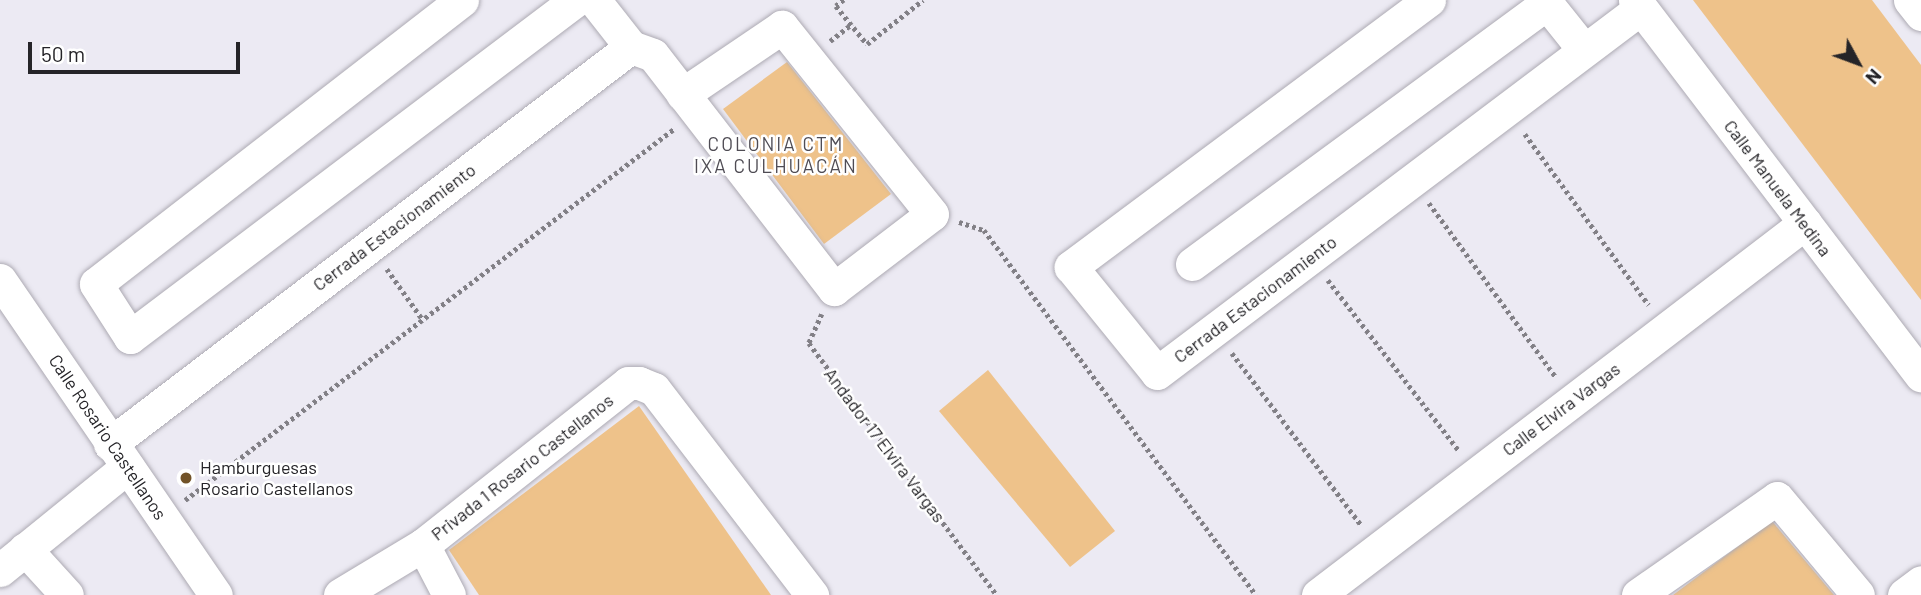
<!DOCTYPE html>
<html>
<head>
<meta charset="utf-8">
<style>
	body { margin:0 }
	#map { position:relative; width:1921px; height:595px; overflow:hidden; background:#eceaf3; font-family:Barlow,sans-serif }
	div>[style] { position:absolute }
	.green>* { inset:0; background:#eec28a }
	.path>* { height:4.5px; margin-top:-2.25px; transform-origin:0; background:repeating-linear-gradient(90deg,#828086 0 3.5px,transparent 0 7px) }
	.roads { filter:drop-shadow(0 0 2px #adaab3) drop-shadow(0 0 2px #adaab3) }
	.minor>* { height:33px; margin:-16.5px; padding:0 16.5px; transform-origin:16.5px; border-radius:16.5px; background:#fff }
	.dots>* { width:19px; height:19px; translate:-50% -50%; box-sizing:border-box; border:4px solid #fff; border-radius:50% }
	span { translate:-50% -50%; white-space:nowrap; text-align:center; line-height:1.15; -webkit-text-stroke:5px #fff; paint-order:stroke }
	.street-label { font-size:18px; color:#252428 }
	.poi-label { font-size:18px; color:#252428 }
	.left { translate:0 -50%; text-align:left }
	.neighbourhood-label { font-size:19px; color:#4f4c54; letter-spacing:2px }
	.north { position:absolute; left:1823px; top:28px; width:70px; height:70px; -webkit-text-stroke:5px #fff; paint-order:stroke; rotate:131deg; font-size:19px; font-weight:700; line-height:28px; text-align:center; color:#252428 }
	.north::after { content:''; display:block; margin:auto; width:24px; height:32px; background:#252428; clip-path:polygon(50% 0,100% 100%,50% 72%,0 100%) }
	.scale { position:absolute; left:28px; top:42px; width:212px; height:32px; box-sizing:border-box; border:4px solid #252428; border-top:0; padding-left:9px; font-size:21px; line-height:24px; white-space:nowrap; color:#252428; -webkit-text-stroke:5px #fff; paint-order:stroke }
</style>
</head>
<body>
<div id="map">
	<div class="green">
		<i style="clip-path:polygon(1693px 0,1872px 0,1921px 65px,1921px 300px)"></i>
		<i style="clip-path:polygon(787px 62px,891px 194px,824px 244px,723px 109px)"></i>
		<i style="clip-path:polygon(988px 370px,1115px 531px,1070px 567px,939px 411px)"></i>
		<i style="clip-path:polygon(639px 406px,771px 595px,479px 595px,449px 550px)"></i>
		<i style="clip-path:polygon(1772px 521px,1834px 595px,1673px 595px)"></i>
	</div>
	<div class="path">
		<i style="left:844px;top:0;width:10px;rotate:143deg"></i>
		<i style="left:836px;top:6px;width:49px;rotate:50.8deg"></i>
		<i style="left:867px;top:44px;width:71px;rotate:-38.2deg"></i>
		<i style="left:830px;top:41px;width:28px;rotate:-38deg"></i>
		<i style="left:1525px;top:134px;width:211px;rotate:54.1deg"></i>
		<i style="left:1429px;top:203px;width:215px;rotate:53.9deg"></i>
		<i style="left:959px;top:222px;width:26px;rotate:18deg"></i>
		<i style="left:984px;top:230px;width:455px;rotate:53.3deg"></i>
		<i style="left:387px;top:269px;width:62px;rotate:54.8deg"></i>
		<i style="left:1328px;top:280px;width:215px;rotate:52.5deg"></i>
		<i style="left:822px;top:314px;width:32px;rotate:114deg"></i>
		<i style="left:809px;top:343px;width:314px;rotate:53.3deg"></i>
		<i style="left:1232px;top:353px;width:215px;rotate:53.1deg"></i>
		<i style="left:185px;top:500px;width:614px;rotate:-37.19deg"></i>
	</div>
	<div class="roads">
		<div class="minor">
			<i style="left:462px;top:0;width:463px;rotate:142.2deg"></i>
			<i style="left:96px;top:284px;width:63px;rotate:57.3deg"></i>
			<i style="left:130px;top:337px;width:559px;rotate:-37.07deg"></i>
			<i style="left:1429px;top:0;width:447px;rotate:143.3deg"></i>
			<i style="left:1071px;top:267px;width:136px;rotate:50.9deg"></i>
			<i style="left:1157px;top:373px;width:606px;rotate:-37.02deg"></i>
			<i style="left:1544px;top:0;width:64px;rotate:51.3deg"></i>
			<i style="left:1635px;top:0;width:472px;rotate:52.7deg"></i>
			<i style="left:1910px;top:0;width:18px;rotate:52deg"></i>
			<i style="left:631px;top:47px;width:23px;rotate:20deg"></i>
			<i style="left:653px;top:55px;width:296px;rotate:52.3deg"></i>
			<i style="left:834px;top:289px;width:123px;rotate:-37.4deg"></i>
			<i style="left:932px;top:214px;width:240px;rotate:-128.7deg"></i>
			<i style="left:782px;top:27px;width:120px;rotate:145.9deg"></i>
			<i style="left:1192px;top:264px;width:441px;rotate:-36.3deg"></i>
			<i style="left:0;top:280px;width:382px;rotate:55.6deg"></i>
			<i style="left:110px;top:444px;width:655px;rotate:-37.31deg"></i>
			<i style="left:631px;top:47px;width:60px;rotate:-128.2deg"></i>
			<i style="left:423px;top:545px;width:56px;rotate:62.5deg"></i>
			<i style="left:25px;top:549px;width:62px;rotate:47.6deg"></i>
			<i style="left:0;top:570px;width:164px;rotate:-39deg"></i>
			<i style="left:340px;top:595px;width:97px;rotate:-31.1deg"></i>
			<i style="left:423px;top:545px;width:261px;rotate:-38.3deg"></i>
			<i style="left:628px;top:383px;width:11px"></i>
			<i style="left:639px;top:383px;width:16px;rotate:22deg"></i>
			<i style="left:654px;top:389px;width:260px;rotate:52.5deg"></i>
			<i style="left:1318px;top:595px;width:613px;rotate:-37.37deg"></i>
			<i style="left:1638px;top:595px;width:169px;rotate:-34.9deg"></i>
			<i style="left:1777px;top:498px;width:126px;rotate:50.1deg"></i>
			<i style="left:1904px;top:595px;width:21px;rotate:-37deg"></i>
		</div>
	</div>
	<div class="dots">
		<i style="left:186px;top:478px;background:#725328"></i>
	</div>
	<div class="street-label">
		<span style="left:1778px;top:188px;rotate:53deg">Calle Manuela Medina</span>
		<span style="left:394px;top:227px;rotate:-37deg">Cerrada Estacionamiento</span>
		<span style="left:1255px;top:299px;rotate:-37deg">Cerrada Estacionamiento</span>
		<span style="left:1561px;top:409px;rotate:-37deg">Calle Elvira Vargas</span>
		<span style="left:108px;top:437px;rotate:56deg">Calle Rosario Castellanos</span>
		<span style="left:885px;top:445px;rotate:53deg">Andador 17 Elvira Vargas</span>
		<span style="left:522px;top:467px;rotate:-38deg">Privada 1 Rosario Castellanos</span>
	</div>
	<div class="poi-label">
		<span class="left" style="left:200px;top:478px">Hamburguesas<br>Rosario Castellanos</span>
	</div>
	<div class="neighbourhood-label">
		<span style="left:776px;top:155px">COLONIA CTM<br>IXA CULHUACÁN</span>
	</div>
	<div class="north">N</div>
	<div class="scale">50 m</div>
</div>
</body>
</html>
